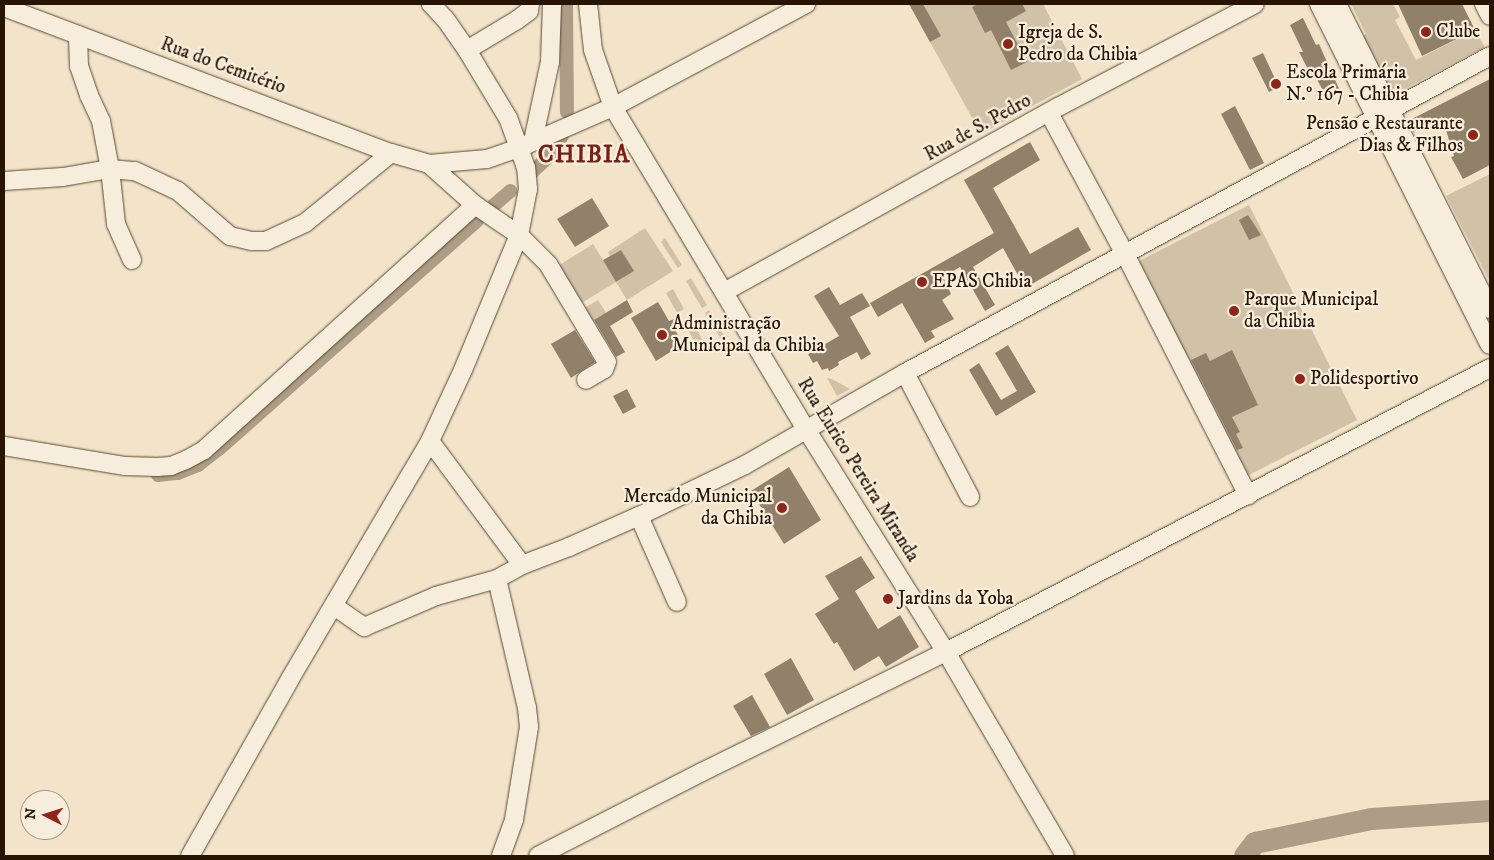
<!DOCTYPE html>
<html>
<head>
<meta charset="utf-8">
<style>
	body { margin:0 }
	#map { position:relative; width:1494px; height:860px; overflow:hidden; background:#f3e4c9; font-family:"IM FELL DW Pica",serif }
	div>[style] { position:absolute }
	.green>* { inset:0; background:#d0c1a7 }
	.canal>* { height:14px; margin:-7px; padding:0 7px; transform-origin:7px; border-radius:7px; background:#ae9d86 }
	.river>* { height:22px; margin:-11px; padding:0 11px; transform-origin:11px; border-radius:11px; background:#ae9d86 }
	.building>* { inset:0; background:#91806a }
	.roads { filter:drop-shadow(0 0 1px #5a4834) drop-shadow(0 0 1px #5a4834) }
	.minor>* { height:18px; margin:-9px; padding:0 9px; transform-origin:9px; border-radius:9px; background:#f7eddc }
	.dots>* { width:14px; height:14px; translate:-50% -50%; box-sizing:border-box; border:2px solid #f7eddc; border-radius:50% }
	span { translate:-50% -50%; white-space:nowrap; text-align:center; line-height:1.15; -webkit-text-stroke:4.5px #f7eddc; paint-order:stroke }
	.poi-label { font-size:19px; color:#271403 }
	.left { translate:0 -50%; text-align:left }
	.right { translate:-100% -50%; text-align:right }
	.street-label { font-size:19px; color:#271403 }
	.district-label { font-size:24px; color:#7a1f14; font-weight:700; letter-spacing:1px }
	.frame { position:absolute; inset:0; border:5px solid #271403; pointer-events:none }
	.north { position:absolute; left:20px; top:790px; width:50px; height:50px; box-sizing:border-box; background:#f7eddc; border:1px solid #a49685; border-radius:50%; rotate:275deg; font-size:14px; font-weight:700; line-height:20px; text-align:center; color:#271403 }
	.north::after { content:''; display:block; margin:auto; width:18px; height:22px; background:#8f2418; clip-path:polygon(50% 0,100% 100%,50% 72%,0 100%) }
</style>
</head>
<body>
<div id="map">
	<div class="green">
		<i style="clip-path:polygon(909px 4px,1043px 4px,1082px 79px,981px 134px)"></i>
		<i style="clip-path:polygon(1351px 4px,1393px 4px,1400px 17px,1395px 20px,1416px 60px,1475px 30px,1485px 47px,1391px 96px,1361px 37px,1366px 34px)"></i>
		<i style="clip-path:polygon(1490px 174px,1490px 280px,1489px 280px,1446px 196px)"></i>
		<i style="clip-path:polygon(1249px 205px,1357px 420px,1247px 476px,1139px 261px)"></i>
		<i style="clip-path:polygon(645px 228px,673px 271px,627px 300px,616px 282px,580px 304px,558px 266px,593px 244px,617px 282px,633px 271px,621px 250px,610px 256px,608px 252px)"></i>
		<i style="clip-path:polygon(665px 238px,682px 265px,678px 268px,661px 242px)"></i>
		<i style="clip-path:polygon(691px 278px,707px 305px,702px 308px,686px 281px)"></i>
		<i style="clip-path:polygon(673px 289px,684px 309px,677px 313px,666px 293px)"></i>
		<i style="clip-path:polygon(598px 300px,606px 313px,591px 322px,583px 309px)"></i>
		<i style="clip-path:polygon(709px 310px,725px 337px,721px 339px,705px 313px)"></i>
		<i style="clip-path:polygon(694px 324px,703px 341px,696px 345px,687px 328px)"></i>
		<i style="clip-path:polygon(827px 378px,832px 379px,850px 389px,837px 396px)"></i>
	</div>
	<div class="canal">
		<i style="left:566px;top:4px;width:108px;rotate:89.5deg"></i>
		<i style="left:530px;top:174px;width:25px;rotate:-43deg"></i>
		<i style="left:548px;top:157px;width:19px;rotate:-54deg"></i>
		<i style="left:559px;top:142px;width:12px;rotate:-66deg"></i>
		<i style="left:493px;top:206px;width:23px;rotate:-41deg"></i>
		<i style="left:158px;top:475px;width:20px;rotate:-6deg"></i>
		<i style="left:178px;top:473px;width:22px;rotate:-22deg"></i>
		<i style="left:198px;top:465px;width:28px;rotate:-38deg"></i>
		<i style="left:220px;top:448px;width:343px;rotate:-41.5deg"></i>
	</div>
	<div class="river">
		<i style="left:1245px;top:856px;width:16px;rotate:-52deg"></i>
		<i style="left:1255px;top:843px;width:119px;rotate:-11.6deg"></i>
		<i style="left:1372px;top:819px;width:118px;rotate:-3.9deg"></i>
	</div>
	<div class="building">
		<i style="clip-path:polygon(909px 4px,923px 4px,941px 36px,930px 42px)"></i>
		<i style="clip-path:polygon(978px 4px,1022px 4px,1026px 11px,1006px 22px,1027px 62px,1011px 70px,991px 30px,985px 33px,972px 7px)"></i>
		<i style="clip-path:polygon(1398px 4px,1462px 4px,1475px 30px,1422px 56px)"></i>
		<i style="clip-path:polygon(1303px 18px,1316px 45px,1319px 44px,1341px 93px,1328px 100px,1314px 74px,1311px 75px,1299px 52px,1303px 52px,1290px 25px)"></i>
		<i style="clip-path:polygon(1263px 53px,1279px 87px,1269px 92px,1252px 58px)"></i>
		<i style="clip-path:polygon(1490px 79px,1490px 165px,1463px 179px,1451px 157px,1454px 156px,1442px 117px,1413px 132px,1408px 121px)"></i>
		<i style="clip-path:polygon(1235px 106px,1264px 163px,1250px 170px,1221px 114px)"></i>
		<i style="clip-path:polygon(1030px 142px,1040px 160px,993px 188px,1030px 254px,1078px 227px,1091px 250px,1025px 288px,1003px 248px,973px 267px,995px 305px,985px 311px,960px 267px,943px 277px,951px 294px,942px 300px,954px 319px,931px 331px,935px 337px,925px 343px,902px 303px,878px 317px,870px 303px,994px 233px,964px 180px)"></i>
		<i style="clip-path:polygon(592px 198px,609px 226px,575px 247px,557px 219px)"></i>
		<i style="clip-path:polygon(1248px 215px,1261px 235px,1249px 240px,1239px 220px)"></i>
		<i style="clip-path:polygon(621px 250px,634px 271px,616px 282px,603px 260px)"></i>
		<i style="clip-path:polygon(829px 287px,840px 305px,862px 293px,870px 306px,850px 317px,871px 354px,861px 360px,857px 352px,838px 362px,839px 365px,829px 371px,828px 368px,822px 370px,817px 361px,813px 363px,808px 354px,839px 336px,814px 296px)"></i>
		<i style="clip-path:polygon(627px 300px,633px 312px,610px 326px,625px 352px,616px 357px,594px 320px)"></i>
		<i style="clip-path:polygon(658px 302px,669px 321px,674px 319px,679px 328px,675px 330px,683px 344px,656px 361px,631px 318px)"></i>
		<i style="clip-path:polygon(575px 330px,595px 362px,571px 378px,551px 344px)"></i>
		<i style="clip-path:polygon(1008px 345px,1036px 392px,996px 416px,969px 370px,979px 363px,1001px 400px,1017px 391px,995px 353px)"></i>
		<i style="clip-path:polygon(1232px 350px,1258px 405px,1232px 417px,1240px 432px,1236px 434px,1243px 448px,1237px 450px,1191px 360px,1206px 353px,1210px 361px)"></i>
		<i style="clip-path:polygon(627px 389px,636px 407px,623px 414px,613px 396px)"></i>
		<i style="clip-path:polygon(789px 467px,821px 520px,784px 544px,751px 491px)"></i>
		<i style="clip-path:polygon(861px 556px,875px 578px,855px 591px,878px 629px,900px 615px,919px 647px,886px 667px,879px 656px,854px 671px,837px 642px,834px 644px,815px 614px,839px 599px,825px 576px)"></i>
		<i style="clip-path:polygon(791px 658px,814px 700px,787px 715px,764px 674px)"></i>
		<i style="clip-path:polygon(752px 695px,770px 727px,751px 736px,733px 706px)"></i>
	</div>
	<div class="roads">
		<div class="minor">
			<i style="left:588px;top:4px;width:46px;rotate:83.8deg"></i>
			<i style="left:593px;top:50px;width:60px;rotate:70.7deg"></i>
			<i style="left:613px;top:107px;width:375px;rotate:59.1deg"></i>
			<i style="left:806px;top:429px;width:263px;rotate:57.9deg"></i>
			<i style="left:946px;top:652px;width:236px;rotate:59.7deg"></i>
			<i style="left:1319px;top:4px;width:381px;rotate:63.4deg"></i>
			<i style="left:1337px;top:4px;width:341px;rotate:63.4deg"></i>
			<i style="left:1484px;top:4px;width:13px;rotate:63deg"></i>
			<i style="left:4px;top:7px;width:414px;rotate:20.7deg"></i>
			<i style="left:391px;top:153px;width:40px;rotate:16deg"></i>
			<i style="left:429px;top:164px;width:58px;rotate:-4.9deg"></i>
			<i style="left:487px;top:159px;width:34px;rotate:-19deg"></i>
			<i style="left:519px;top:148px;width:103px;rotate:-23.6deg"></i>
			<i style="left:613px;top:107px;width:219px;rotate:-28.1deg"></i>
			<i style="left:467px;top:50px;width:58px;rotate:-31deg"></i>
			<i style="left:517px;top:20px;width:15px;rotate:-37deg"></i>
			<i style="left:529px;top:11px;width:7px;rotate:-82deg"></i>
			<i style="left:1049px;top:113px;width:160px;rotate:61.7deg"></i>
			<i style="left:1125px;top:254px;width:271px;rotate:63deg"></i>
			<i style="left:533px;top:141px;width:81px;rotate:-77.9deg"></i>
			<i style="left:550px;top:62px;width:58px;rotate:-88deg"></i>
			<i style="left:429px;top:164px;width:62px;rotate:41.7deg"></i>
			<i style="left:475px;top:205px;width:53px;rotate:34.3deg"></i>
			<i style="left:519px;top:235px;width:41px;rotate:45deg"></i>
			<i style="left:548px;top:264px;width:114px;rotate:59deg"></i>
			<i style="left:607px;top:362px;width:8px;rotate:113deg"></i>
			<i style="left:604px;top:369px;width:21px;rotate:149deg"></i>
			<i style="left:4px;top:181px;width:59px;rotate:-3.9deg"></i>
			<i style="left:63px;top:177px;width:48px;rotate:-9.7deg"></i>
			<i style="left:110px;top:169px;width:49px;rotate:-100.6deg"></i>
			<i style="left:101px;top:121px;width:29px;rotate:-115deg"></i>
			<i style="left:89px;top:95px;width:31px;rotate:-109deg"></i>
			<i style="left:79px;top:66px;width:31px;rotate:-92deg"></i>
			<i style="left:132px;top:260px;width:39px;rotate:-114deg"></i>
			<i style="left:116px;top:224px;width:55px;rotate:-96.2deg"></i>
			<i style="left:110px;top:169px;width:25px;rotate:5deg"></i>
			<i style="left:135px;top:171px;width:47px;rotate:24.9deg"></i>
			<i style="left:178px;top:191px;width:69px;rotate:40.9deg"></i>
			<i style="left:230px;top:236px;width:22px;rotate:13deg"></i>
			<i style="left:251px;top:241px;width:15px"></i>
			<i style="left:266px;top:241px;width:43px;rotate:-24.8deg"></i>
			<i style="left:305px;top:223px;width:111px;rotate:-39.1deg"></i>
			<i style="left:724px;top:292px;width:382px;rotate:-29deg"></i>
			<i style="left:1058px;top:107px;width:222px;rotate:-27.6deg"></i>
			<i style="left:905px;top:373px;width:140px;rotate:62.3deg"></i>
			<i style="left:430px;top:441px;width:154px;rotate:53.4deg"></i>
			<i style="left:4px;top:446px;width:123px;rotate:9.4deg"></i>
			<i style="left:125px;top:466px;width:32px;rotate:2deg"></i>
			<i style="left:157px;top:467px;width:14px;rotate:-4deg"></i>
			<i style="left:171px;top:466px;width:16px;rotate:-22deg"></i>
			<i style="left:186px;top:460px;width:21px;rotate:-29deg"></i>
			<i style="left:204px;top:450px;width:365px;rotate:-42.1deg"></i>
			<i style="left:639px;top:516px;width:94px;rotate:66.2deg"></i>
			<i style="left:497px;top:579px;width:132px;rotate:76.9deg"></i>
			<i style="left:527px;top:708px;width:19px;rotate:84deg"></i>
			<i style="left:529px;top:727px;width:94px;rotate:99.2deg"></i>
			<i style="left:514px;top:820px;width:38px;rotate:110deg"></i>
			<i style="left:334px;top:606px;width:37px;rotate:35deg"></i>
			<i style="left:364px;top:627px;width:78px;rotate:-23.3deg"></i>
			<i style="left:436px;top:596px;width:63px;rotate:-15.6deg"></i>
			<i style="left:497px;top:579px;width:29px;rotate:-29deg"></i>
			<i style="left:522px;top:565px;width:50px;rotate:-21deg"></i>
			<i style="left:569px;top:547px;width:77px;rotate:-23.9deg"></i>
			<i style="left:639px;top:516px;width:118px;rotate:-25.7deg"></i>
			<i style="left:745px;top:465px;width:185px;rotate:-29.9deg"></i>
			<i style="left:905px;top:373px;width:665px;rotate:-28.45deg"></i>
			<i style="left:190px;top:856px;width:203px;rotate:-60.5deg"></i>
			<i style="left:290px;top:679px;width:276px;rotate:-59.5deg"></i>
			<i style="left:430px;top:441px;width:78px;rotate:-65.1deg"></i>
			<i style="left:463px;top:370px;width:146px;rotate:-67.5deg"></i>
			<i style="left:519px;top:235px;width:47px;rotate:-78.9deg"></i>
			<i style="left:528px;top:189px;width:21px;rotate:-95deg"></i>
			<i style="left:526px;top:168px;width:21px;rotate:-109deg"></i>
			<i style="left:519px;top:148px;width:32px;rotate:-110deg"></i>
			<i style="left:508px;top:118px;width:79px;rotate:-121.1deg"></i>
			<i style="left:467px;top:50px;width:38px;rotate:-125deg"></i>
			<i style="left:445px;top:19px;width:21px;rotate:-133deg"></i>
			<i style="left:538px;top:856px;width:184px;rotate:-27.1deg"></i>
			<i style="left:702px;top:772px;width:272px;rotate:-26.2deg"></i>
			<i style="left:946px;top:652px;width:614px;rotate:-27.57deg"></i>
		</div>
	</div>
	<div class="dots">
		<i style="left:1426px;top:32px;background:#8f2418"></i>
		<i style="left:1008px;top:44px;background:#8f2418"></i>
		<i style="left:1276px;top:84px;background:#8f2418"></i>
		<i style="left:1473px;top:135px;background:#8f2418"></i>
		<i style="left:922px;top:282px;background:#8f2418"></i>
		<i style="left:1234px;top:311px;background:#8f2418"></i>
		<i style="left:662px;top:335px;background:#8f2418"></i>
		<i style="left:1300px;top:379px;background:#8f2418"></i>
		<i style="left:782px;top:508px;background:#8f2418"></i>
		<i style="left:888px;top:599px;background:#8f2418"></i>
	</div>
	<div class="poi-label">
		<span class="left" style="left:1436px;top:32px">Clube</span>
		<span class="left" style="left:1018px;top:44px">Igreja de S.<br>Pedro da Chibia</span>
		<span class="left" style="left:1286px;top:84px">Escola Primária<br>N.º 167 - Chibia</span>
		<span class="right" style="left:1463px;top:135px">Pensão e Restaurante<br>Dias &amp; Filhos</span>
		<span class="left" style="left:932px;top:282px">EPAS Chibia</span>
		<span class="left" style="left:1244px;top:311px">Parque Municipal<br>da Chibia</span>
		<span class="left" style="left:672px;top:335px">Administração<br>Municipal da Chibia</span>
		<span class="left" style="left:1310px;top:379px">Polidesportivo</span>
		<span class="right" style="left:772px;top:508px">Mercado Municipal<br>da Chibia</span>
		<span class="left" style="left:898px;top:599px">Jardins da Yoba</span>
	</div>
	<div class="street-label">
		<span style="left:223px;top:66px;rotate:20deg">Rua do Cemitério</span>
		<span style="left:978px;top:128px;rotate:-29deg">Rua de S. Pedro</span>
		<span style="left:858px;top:470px;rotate:58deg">Rua Eurico Pereira Miranda</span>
	</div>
	<div class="district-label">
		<span style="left:584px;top:156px">CHIBIA</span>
	</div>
	<div class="frame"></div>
	<div class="north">N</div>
</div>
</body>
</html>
